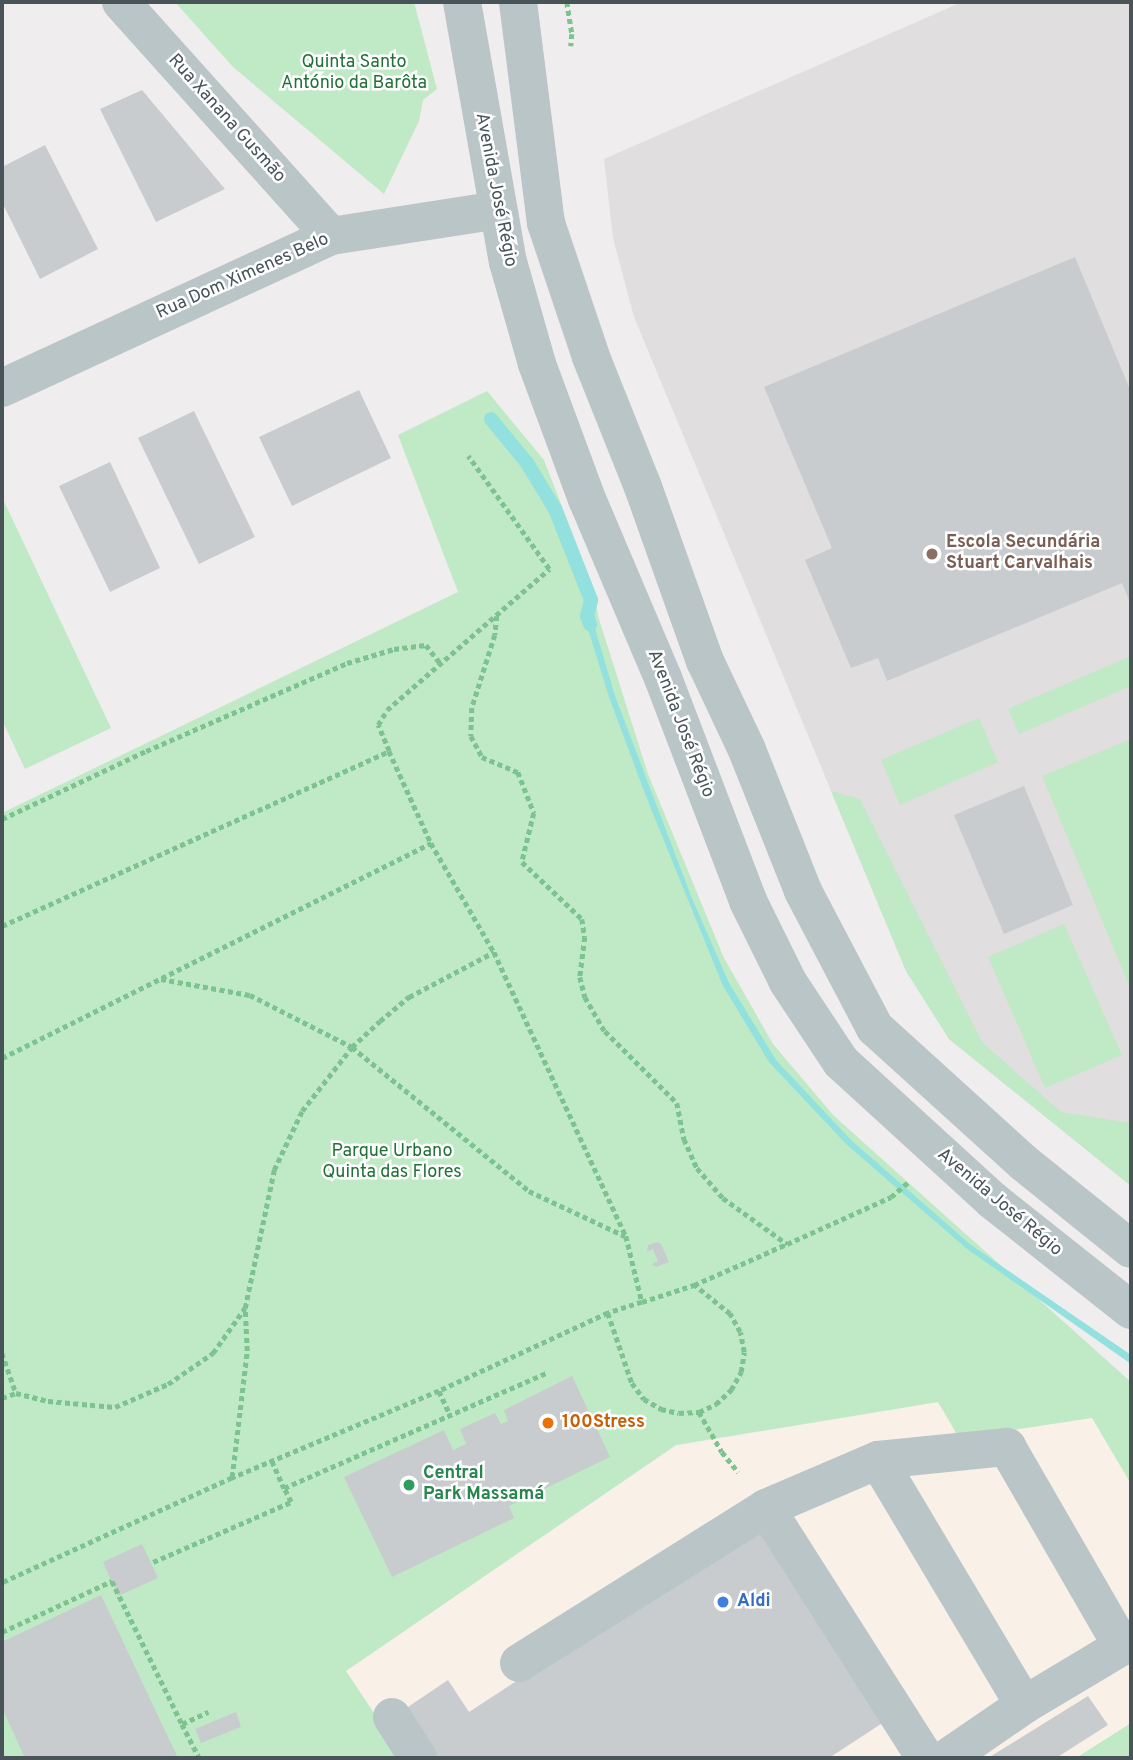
<!DOCTYPE html>
<html>
<head>
<meta charset="utf-8">
<style>
	body { margin:0 }
	#map { position:relative; width:1133px; height:1760px; overflow:hidden; background:#f0edee; font-family:Overpass,sans-serif }
	div>[style] { position:absolute }
	.commercial>* { inset:0; background:#f9f0e8 }
	.education>* { inset:0; background:#e0dedf }
	.green>* { inset:0; background:#c0e9c6 }
	.water>* { inset:0; background:#92e1df }
	.stream>* { height:14px; margin:-7px; padding:0 7px; transform-origin:7px; border-radius:7px; background:#92e1df }
	.building>* { inset:0; background:#c8ccce }
	.path>* { height:4.5px; margin-top:-2.25px; transform-origin:0; background:repeating-linear-gradient(90deg,#7cc38f 0 5px,transparent 0 8.5px) }
	.minor>* { height:38px; margin:-19px; padding:0 19px; transform-origin:19px; border-radius:19px; background:#bac5c8 }
	.dots>* { width:19px; height:19px; translate:-50% -50%; box-sizing:border-box; border:4px solid #fff; border-radius:50% }
	span { translate:-50% -50%; white-space:nowrap; text-align:center; line-height:1.15; -webkit-text-stroke:5px #fff; paint-order:stroke }
	.park-label { font-size:18px; color:#217136 }
	.street-label { font-size:18px; color:#485458 }
	.education-label { font-size:18px; color:#785e54; font-weight:700 }
	.left { translate:0 -50%; text-align:left }
	.food-label { font-size:18px; color:#c56008; font-weight:700 }
	.leisure-label { font-size:18px; color:#27864d; font-weight:700 }
	.shop-label { font-size:18px; color:#366cbe; font-weight:700 }
	.frame { position:absolute; inset:0; border:4px solid #485458; pointer-events:none }
</style>
</head>
<body>
<div id="map">
	<div class="commercial">
		<i style="clip-path:polygon(1118px 1372px,1131px 1382px,1131px 1758px,404px 1758px,346px 1671px,676px 1446px)"></i>
	</div>
	<div class="education">
		<i style="clip-path:polygon(962px 2px,1131px 2px,1131px 1186px,949px 1039px,906px 971px,634px 317px,613px 238px,604px 159px)"></i>
	</div>
	<div class="green">
		<i style="clip-path:polygon(175px 2px,414px 2px,437px 89px,423px 100px,419px 121px,384px 194px,233px 67px)"></i>
		<i style="clip-path:polygon(487px 391px,544px 460px,594px 589px,598px 616px,648px 774px,724px 958px,773px 1044px,834px 1116px,1131px 1382px,1131px 1484px,1092px 1418px,959px 1438px,938px 1402px,676px 1445px,346px 1671px,404px 1758px,2px 1758px,2px 813px,458px 592px,398px 435px)"></i>
		<i style="clip-path:polygon(2px 497px,111px 728px,25px 769px,2px 720px)"></i>
		<i style="clip-path:polygon(1131px 656px,1131px 686px,1019px 734px,1008px 709px)"></i>
		<i style="clip-path:polygon(979px 718px,998px 762px,900px 805px,881px 760px)"></i>
		<i style="clip-path:polygon(1131px 739px,1131px 990px,1042px 776px)"></i>
		<i style="clip-path:polygon(831px 791px,860px 799px,982px 1042px,1061px 1112px,1131px 1123px,1131px 1186px,949px 1039px,906px 971px)"></i>
		<i style="clip-path:polygon(1064px 924px,1122px 1055px,1045px 1088px,988px 957px)"></i>
		<i style="clip-path:polygon(1131px 1723px,1131px 1758px,1076px 1758px)"></i>
	</div>
	<div class="water">
		<i style="clip-path:polygon(592px 607px,592px 618px,615px 696px,691px 896px,729px 983px,776px 1060px,851px 1140px,971px 1245px,1131px 1355px,1131px 1364px,967px 1249px,846px 1144px,769px 1062px,723px 986px,647px 799px,609px 697px,584px 616px,585px 611px)"></i>
	</div>
	<div class="stream">
		<i style="left:491px;top:419px;width:57px;rotate:50.7deg"></i>
		<i style="left:527px;top:463px;width:54px;rotate:58.7deg"></i>
		<i style="left:555px;top:509px;width:98px;rotate:68.4deg"></i>
		<i style="left:591px;top:600px;width:16px;rotate:104deg"></i>
		<i style="left:587px;top:616px;width:9px;rotate:69deg"></i>
	</div>
	<div class="building">
		<i style="clip-path:polygon(142px 90px,225px 189px,156px 222px,100px 109px)"></i>
		<i style="clip-path:polygon(45px 145px,98px 249px,40px 279px,2px 202px,2px 167px)"></i>
		<i style="clip-path:polygon(1075px 257px,1131px 392px,1131px 605px,1122px 583px,887px 681px,878px 658px,851px 668px,805px 560px,832px 548px,764px 387px)"></i>
		<i style="clip-path:polygon(359px 390px,391px 458px,292px 506px,259px 437px)"></i>
		<i style="clip-path:polygon(194px 411px,255px 537px,199px 564px,138px 438px)"></i>
		<i style="clip-path:polygon(110px 462px,160px 568px,110px 592px,59px 486px)"></i>
		<i style="clip-path:polygon(1024px 786px,1073px 905px,1004px 934px,954px 815px)"></i>
		<i style="clip-path:polygon(657px 1242px,661px 1244px,669px 1262px,656px 1267px,652px 1264px,658px 1261px,653px 1249px,647px 1252px,648px 1245px)"></i>
		<i style="clip-path:polygon(572px 1376px,610px 1457px,509px 1506px,514px 1518px,392px 1577px,344px 1477px,444px 1430px,453px 1450px,466px 1444px,460px 1429px,495px 1413px,501px 1424px,508px 1421px,504px 1410px)"></i>
		<i style="clip-path:polygon(758px 1523px,887px 1720px,829px 1758px,429px 1758px,399px 1713px,448px 1680px,469px 1712px)"></i>
		<i style="clip-path:polygon(142px 1544px,158px 1578px,118px 1596px,103px 1562px)"></i>
		<i style="clip-path:polygon(101px 1595px,178px 1758px,25px 1758px,2px 1708px,2px 1642px)"></i>
		<i style="clip-path:polygon(1088px 1696px,1108px 1725px,1056px 1758px,988px 1758px)"></i>
		<i style="clip-path:polygon(236px 1712px,241px 1727px,201px 1743px,195px 1729px)"></i>
	</div>
	<div class="path">
		<i style="left:567px;top:2px;width:32px;rotate:81deg"></i>
		<i style="left:572px;top:34px;width:12px;rotate:95deg"></i>
		<i style="left:497px;top:616px;width:19px;rotate:96deg"></i>
		<i style="left:495px;top:635px;width:77px;rotate:107.5deg"></i>
		<i style="left:472px;top:708px;width:28px;rotate:92deg"></i>
		<i style="left:471px;top:736px;width:24px;rotate:62deg"></i>
		<i style="left:482px;top:757px;width:39px;rotate:23deg"></i>
		<i style="left:518px;top:772px;width:44px;rotate:68.7deg"></i>
		<i style="left:534px;top:813px;width:50px;rotate:103.8deg"></i>
		<i style="left:522px;top:862px;width:83px;rotate:43.5deg"></i>
		<i style="left:582px;top:919px;width:18px;rotate:81deg"></i>
		<i style="left:585px;top:937px;width:40px;rotate:97.1deg"></i>
		<i style="left:580px;top:977px;width:21px;rotate:76deg"></i>
		<i style="left:585px;top:997px;width:39px;rotate:60deg"></i>
		<i style="left:605px;top:1031px;width:102px;rotate:45deg"></i>
		<i style="left:677px;top:1103px;width:37px;rotate:79deg"></i>
		<i style="left:684px;top:1139px;width:32px;rotate:66deg"></i>
		<i style="left:697px;top:1168px;width:40px;rotate:49deg"></i>
		<i style="left:723px;top:1198px;width:79px;rotate:35.7deg"></i>
		<i style="left:389px;top:751px;width:28px;rotate:-113deg"></i>
		<i style="left:378px;top:725px;width:17px;rotate:-59deg"></i>
		<i style="left:387px;top:710px;width:215px;rotate:-41deg"></i>
		<i style="left:549px;top:569px;width:139px;rotate:-125.6deg"></i>
		<i style="left:2px;top:819px;width:159px;rotate:-25.3deg"></i>
		<i style="left:146px;top:751px;width:219px;rotate:-23.6deg"></i>
		<i style="left:347px;top:663px;width:49px;rotate:-16.6deg"></i>
		<i style="left:394px;top:649px;width:32px;rotate:-7deg"></i>
		<i style="left:426px;top:645px;width:23px;rotate:52deg"></i>
		<i style="left:2px;top:926px;width:425px;rotate:-24.3deg"></i>
		<i style="left:389px;top:751px;width:101px;rotate:65.5deg"></i>
		<i style="left:431px;top:843px;width:126px;rotate:60deg"></i>
		<i style="left:494px;top:952px;width:313px;rotate:65.1deg"></i>
		<i style="left:626px;top:1236px;width:68px;rotate:76.4deg"></i>
		<i style="left:642px;top:1302px;width:36px;rotate:162deg"></i>
		<i style="left:608px;top:1313px;width:186px;rotate:155.2deg"></i>
		<i style="left:439px;top:1391px;width:225px;rotate:157.2deg"></i>
		<i style="left:232px;top:1478px;width:253px;rotate:155.5deg"></i>
		<i style="left:161px;top:979px;width:90px;rotate:10.2deg"></i>
		<i style="left:250px;top:995px;width:114px;rotate:27deg"></i>
		<i style="left:352px;top:1047px;width:228px;rotate:39.1deg"></i>
		<i style="left:529px;top:1191px;width:106px;rotate:25.1deg"></i>
		<i style="left:2px;top:1058px;width:480px;rotate:-26.6deg"></i>
		<i style="left:642px;top:1302px;width:55px;rotate:-18.1deg"></i>
		<i style="left:694px;top:1285px;width:102px;rotate:-23.8deg"></i>
		<i style="left:787px;top:1244px;width:114px;rotate:-24.3deg"></i>
		<i style="left:891px;top:1197px;width:23px;rotate:-41deg"></i>
		<i style="left:608px;top:1313px;width:74px;rotate:71.1deg"></i>
		<i style="left:632px;top:1383px;width:20px;rotate:53deg"></i>
		<i style="left:644px;top:1399px;width:20px;rotate:30deg"></i>
		<i style="left:661px;top:1409px;width:18px;rotate:13deg"></i>
		<i style="left:679px;top:1413px;width:20px;rotate:-3deg"></i>
		<i style="left:699px;top:1412px;width:19px;rotate:-25deg"></i>
		<i style="left:716px;top:1404px;width:21px;rotate:-43deg"></i>
		<i style="left:731px;top:1390px;width:21px;rotate:-61deg"></i>
		<i style="left:741px;top:1372px;width:20px;rotate:-81deg"></i>
		<i style="left:744px;top:1352px;width:20px;rotate:-101deg"></i>
		<i style="left:740px;top:1332px;width:21px;rotate:-119deg"></i>
		<i style="left:730px;top:1314px;width:46px;rotate:-141.1deg"></i>
		<i style="left:2px;top:1353px;width:42px;rotate:70.7deg"></i>
		<i style="left:439px;top:1391px;width:26px;rotate:65deg"></i>
		<i style="left:2px;top:1398px;width:15px;rotate:-20deg"></i>
		<i style="left:16px;top:1393px;width:33px;rotate:14deg"></i>
		<i style="left:48px;top:1401px;width:67px;rotate:5.1deg"></i>
		<i style="left:115px;top:1407px;width:58px;rotate:-23.5deg"></i>
		<i style="left:168px;top:1384px;width:55px;rotate:-34.6deg"></i>
		<i style="left:213px;top:1353px;width:55px;rotate:-54.6deg"></i>
		<i style="left:699px;top:1412px;width:46px;rotate:60.1deg"></i>
		<i style="left:722px;top:1452px;width:26px;rotate:51deg"></i>
		<i style="left:272px;top:1461px;width:30px;rotate:66deg"></i>
		<i style="left:232px;top:1477px;width:127px;rotate:-83.2deg"></i>
		<i style="left:247px;top:1351px;width:43px;rotate:-92.7deg"></i>
		<i style="left:245px;top:1308px;width:141px;rotate:-78.1deg"></i>
		<i style="left:274px;top:1170px;width:65px;rotate:-64.6deg"></i>
		<i style="left:302px;top:1111px;width:81px;rotate:-52deg"></i>
		<i style="left:352px;top:1047px;width:38px;rotate:-43deg"></i>
		<i style="left:380px;top:1021px;width:38px;rotate:-40deg"></i>
		<i style="left:409px;top:997px;width:96px;rotate:-27.9deg"></i>
		<i style="left:153px;top:1562px;width:150px;rotate:-23.5deg"></i>
		<i style="left:291px;top:1502px;width:16px;rotate:-117deg"></i>
		<i style="left:284px;top:1488px;width:288px;rotate:-23.7deg"></i>
		<i style="left:2px;top:1632px;width:121px;rotate:-24.9deg"></i>
		<i style="left:112px;top:1581px;width:159px;rotate:63.9deg"></i>
		<i style="left:182px;top:1724px;width:29px;rotate:-25deg"></i>
		<i style="left:182px;top:1724px;width:38px;rotate:63deg"></i>
	</div>
	<div class="minor">
		<i style="left:121px;top:2px;width:314px;rotate:48.1deg"></i>
		<i style="left:462px;top:2px;width:264px;rotate:80deg"></i>
		<i style="left:508px;top:262px;width:106px;rotate:74.1deg"></i>
		<i style="left:537px;top:364px;width:144px;rotate:69.7deg"></i>
		<i style="left:587px;top:499px;width:194px;rotate:67deg"></i>
		<i style="left:663px;top:678px;width:239px;rotate:69.1deg"></i>
		<i style="left:748px;top:901px;width:90px;rotate:63.7deg"></i>
		<i style="left:788px;top:982px;width:96px;rotate:56.5deg"></i>
		<i style="left:841px;top:1062px;width:205px;rotate:42.4deg"></i>
		<i style="left:992px;top:1200px;width:177px;rotate:38.4deg"></i>
		<i style="left:518px;top:2px;width:223px;rotate:82.8deg"></i>
		<i style="left:546px;top:223px;width:141px;rotate:71.4deg"></i>
		<i style="left:591px;top:357px;width:140px;rotate:68.2deg"></i>
		<i style="left:643px;top:487px;width:185px;rotate:70.4deg"></i>
		<i style="left:705px;top:661px;width:98px;rotate:64.7deg"></i>
		<i style="left:747px;top:750px;width:152px;rotate:68.3deg"></i>
		<i style="left:803px;top:891px;width:155px;rotate:62.3deg"></i>
		<i style="left:875px;top:1028px;width:201px;rotate:42.2deg"></i>
		<i style="left:1024px;top:1163px;width:137px;rotate:38.8deg"></i>
		<i style="left:2px;top:388px;width:362px;rotate:-24.8deg"></i>
		<i style="left:331px;top:236px;width:169px;rotate:-8.8deg"></i>
		<i style="left:878px;top:1460px;width:285px;rotate:59.2deg"></i>
		<i style="left:766px;top:1508px;width:122px;rotate:-23.2deg"></i>
		<i style="left:878px;top:1460px;width:130px;rotate:-5.8deg"></i>
		<i style="left:1007px;top:1447px;width:230px;rotate:60deg"></i>
		<i style="left:519px;top:1663px;width:292px;rotate:-32.1deg"></i>
		<i style="left:766px;top:1508px;width:296px;rotate:57.5deg"></i>
		<i style="left:392px;top:1717px;width:49px;rotate:57.6deg"></i>
		<i style="left:947px;top:1758px;width:93px;rotate:-34.5deg"></i>
		<i style="left:1024px;top:1705px;width:125px;rotate:-30.9deg"></i>
	</div>
	<div class="dots">
		<i style="left:932px;top:554px;background:#8d6e63"></i>
		<i style="left:548px;top:1423px;background:#e8710a"></i>
		<i style="left:409px;top:1485px;background:#2e9e5b"></i>
		<i style="left:723px;top:1602px;background:#3f7fe0"></i>
	</div>
	<div class="park-label">
		<span style="left:354px;top:74px">Quinta Santo<br>António da Barôta</span>
		<span style="left:392px;top:1163px">Parque Urbano<br>Quinta das Flores</span>
	</div>
	<div class="street-label">
		<span style="left:226px;top:119px;rotate:48deg">Rua Xanana Gusmão</span>
		<span style="left:495px;top:190px;rotate:79deg">Avenida José Régio</span>
		<span style="left:243px;top:277px;rotate:-24deg">Rua Dom Ximenes Belo</span>
		<span style="left:680px;top:724px;rotate:69deg">Avenida José Régio</span>
		<span style="left:999px;top:1203px;rotate:40deg">Avenida José Régio</span>
	</div>
	<div class="education-label">
		<span class="left" style="left:946px;top:554px">Escola Secundária<br>Stuart Carvalhais</span>
	</div>
	<div class="food-label">
		<span class="left" style="left:562px;top:1423px">100Stress</span>
	</div>
	<div class="leisure-label">
		<span class="left" style="left:423px;top:1485px">Central<br>Park Massamá</span>
	</div>
	<div class="shop-label">
		<span class="left" style="left:737px;top:1602px">Aldi</span>
	</div>
	<div class="frame"></div>
</div>
</body>
</html>
